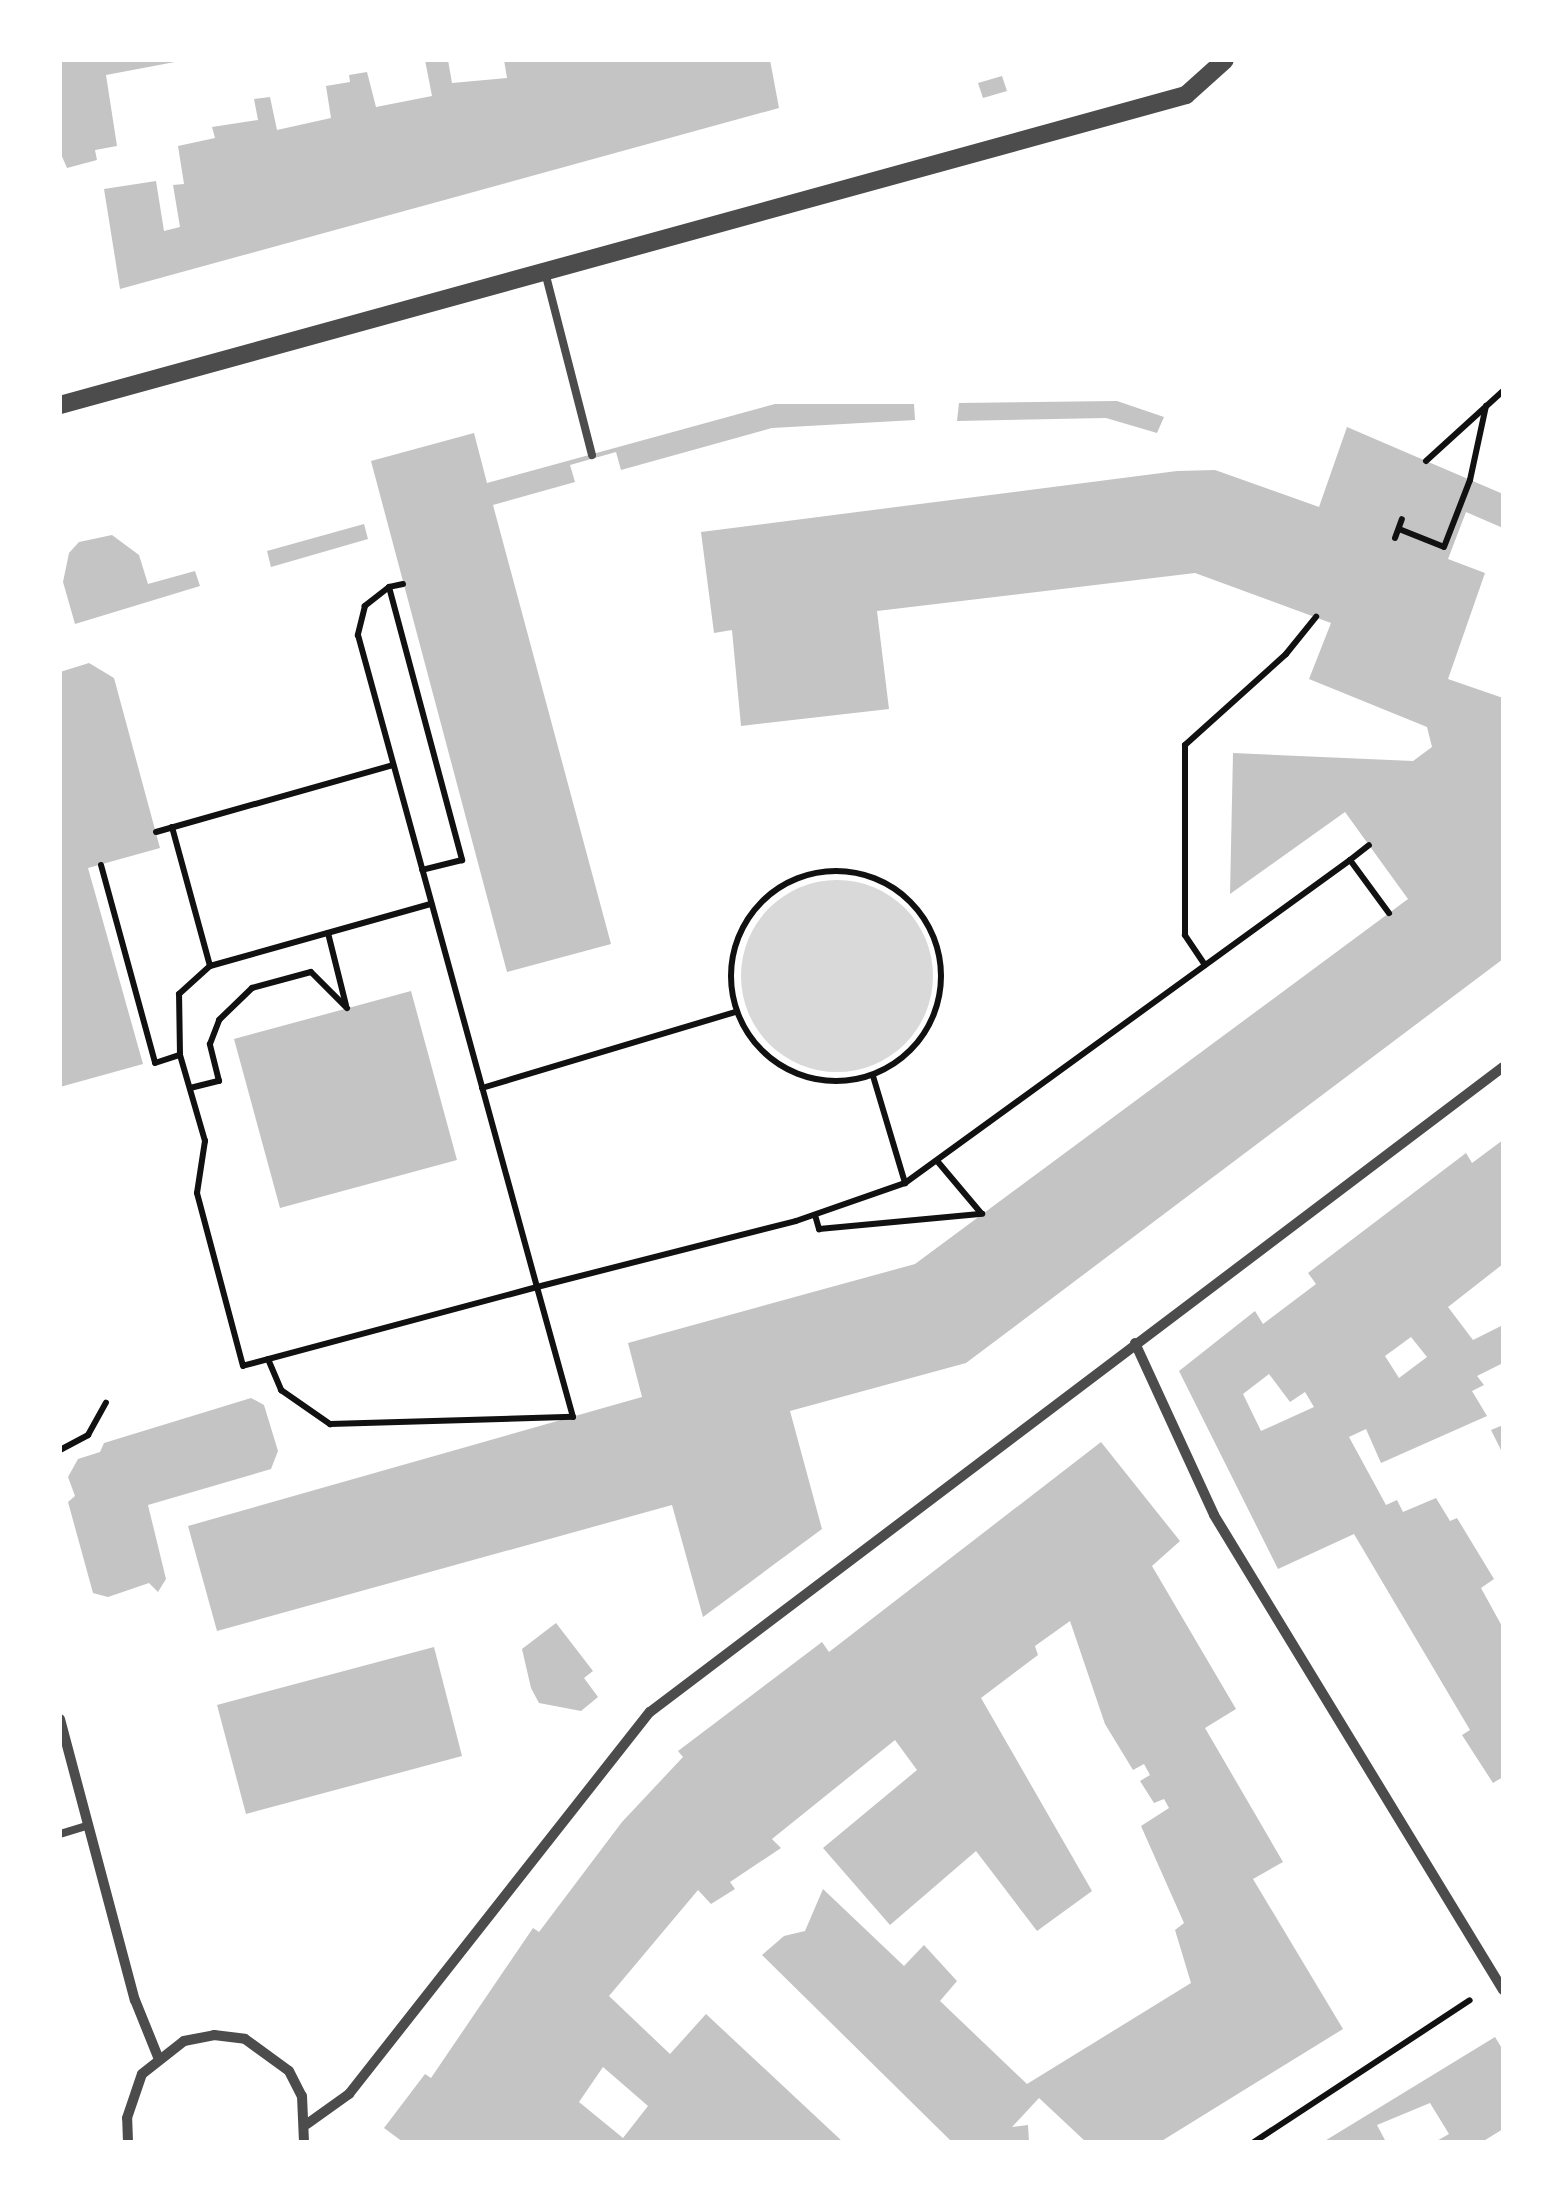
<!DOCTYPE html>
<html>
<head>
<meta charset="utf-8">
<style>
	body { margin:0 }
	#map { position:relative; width:1563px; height:2202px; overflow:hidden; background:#fff; font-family:"Playfair Display",serif }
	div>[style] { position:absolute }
	.water>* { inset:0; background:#d9d9d9 }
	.round { border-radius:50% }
	.building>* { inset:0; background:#c4c4c4 }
	.path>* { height:6px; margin:-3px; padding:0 3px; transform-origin:3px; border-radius:3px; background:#111 }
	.path>.ring { margin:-3px; padding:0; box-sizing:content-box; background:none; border:6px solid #111; border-radius:50% }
	.service>* { height:8px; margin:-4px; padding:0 4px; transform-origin:4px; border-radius:4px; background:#4c4c4c }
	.minor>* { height:10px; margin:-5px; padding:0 5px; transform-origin:5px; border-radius:5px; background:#4c4c4c }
	.tertiary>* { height:18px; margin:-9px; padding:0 9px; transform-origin:9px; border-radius:9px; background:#4c4c4c }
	span { translate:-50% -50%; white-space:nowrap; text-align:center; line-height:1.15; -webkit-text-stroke:8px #fff; paint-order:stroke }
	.frame { position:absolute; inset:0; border:62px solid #fff; pointer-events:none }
</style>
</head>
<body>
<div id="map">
	<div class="water">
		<i class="round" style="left:741px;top:880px;width:192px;height:192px"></i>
	</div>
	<div class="building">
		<i style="clip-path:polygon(60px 60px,175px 60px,175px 62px,106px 75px,117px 146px,95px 150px,97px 160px,67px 168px,60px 152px)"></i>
		<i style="clip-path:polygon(425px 60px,448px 60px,452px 83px,507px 78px,504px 60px,770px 60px,779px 108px,120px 289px,104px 189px,156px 181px,164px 231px,180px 227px,173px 185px,184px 184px,178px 146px,215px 138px,212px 127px,258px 120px,254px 99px,270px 97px,277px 130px,331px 118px,326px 86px,350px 82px,349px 75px,367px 72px,376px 107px,432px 96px)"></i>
		<i style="clip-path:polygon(1002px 76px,1007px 91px,983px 98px,978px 83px)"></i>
		<i style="clip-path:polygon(1117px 401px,1164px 417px,1157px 433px,1106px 418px,957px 421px,959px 403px)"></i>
		<i style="clip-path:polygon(775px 404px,914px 404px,915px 420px,772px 428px,621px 470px,616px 452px,570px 465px,575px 482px,493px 505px,611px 944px,507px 972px,371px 461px,474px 433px,487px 483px)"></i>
		<i style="clip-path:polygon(1347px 427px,1503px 494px,1503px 528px,1466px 512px,1448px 559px,1485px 573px,1448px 679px,1503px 698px,1503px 959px,966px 1363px,790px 1411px,822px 1529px,703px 1617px,672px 1505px,217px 1631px,188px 1526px,642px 1397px,628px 1343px,915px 1264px,1408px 899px,1345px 812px,1230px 894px,1233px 753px,1413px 761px,1432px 747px,1427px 727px,1309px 679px,1331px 623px,1195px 573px,877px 611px,889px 709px,741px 726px,732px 630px,714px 633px,701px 532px,1177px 471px,1215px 470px,1319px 507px)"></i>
		<i style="clip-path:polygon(364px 524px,368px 539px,271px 567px,267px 551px)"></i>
		<i style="clip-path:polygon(112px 535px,139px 555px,148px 584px,195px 571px,200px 586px,75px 624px,63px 582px,69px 553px,79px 542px)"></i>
		<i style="clip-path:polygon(89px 663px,114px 678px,160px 848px,88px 868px,143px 1064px,60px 1087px,60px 672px)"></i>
		<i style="clip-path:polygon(411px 991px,457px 1160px,280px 1208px,234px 1039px)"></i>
		<i style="clip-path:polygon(evenodd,1503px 1140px,1503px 1264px,1448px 1307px,1473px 1340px,1503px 1325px,1503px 1363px,1477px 1376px,1484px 1385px,1472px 1391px,1487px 1416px,1381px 1463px,1366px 1429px,1349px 1437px,1386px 1505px,1397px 1500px,1403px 1512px,1436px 1498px,1450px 1521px,1457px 1518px,1494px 1579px,1481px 1588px,1503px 1628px,1503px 1777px,1493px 1783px,1462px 1735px,1470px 1730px,1354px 1534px,1278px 1569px,1179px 1371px,1255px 1311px,1263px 1324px,1316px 1284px,1308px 1273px,1466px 1153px,1472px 1163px,1503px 1140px,1411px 1337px,1427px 1357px,1399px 1378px,1385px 1356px,1411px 1337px,1503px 1140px,1269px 1374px,1290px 1402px,1305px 1392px,1314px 1407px,1261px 1431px,1243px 1394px,1269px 1374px)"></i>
		<i style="clip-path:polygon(251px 1398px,264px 1405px,278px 1451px,271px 1469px,148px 1505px,166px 1579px,158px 1592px,149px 1583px,108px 1597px,93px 1593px,68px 1502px,75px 1496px,68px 1477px,78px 1459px,100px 1452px,104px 1443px)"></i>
		<i style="clip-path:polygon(1503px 1425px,1503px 1454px,1491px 1430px)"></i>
		<i style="clip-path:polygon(evenodd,1101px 1442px,1180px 1541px,1152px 1566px,1236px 1709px,1205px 1728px,1283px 1862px,1253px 1879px,1343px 2029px,1160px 2142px,1086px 2142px,1039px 2098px,1012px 2127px,1028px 2125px,1029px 2142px,952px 2142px,762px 1955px,784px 1936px,805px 1931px,823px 1889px,904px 1966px,924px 1945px,957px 1981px,940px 2001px,1027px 2084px,1191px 1983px,1175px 1930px,1184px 1923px,1141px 1826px,1169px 1808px,1164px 1799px,1154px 1803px,1140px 1781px,1150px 1775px,1144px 1764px,1133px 1770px,1105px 1724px,1070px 1621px,1035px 1646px,1038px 1655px,981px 1698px,1092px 1891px,1037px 1931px,976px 1851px,890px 1925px,823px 1848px,917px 1770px,895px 1740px,772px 1839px,781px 1848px,730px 1882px,735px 1889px,711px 1904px,698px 1890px,609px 1996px,670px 2054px,706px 2014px,843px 2142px,403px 2142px,384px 2128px,425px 2074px,431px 2078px,533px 1928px,539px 1932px,622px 1822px,683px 1757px,678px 1751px,822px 1642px,829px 1652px,1101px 1442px,603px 2067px,648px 2106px,623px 2138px,579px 2102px,603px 2067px)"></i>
		<i style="clip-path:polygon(556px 1623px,593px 1671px,584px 1678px,598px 1697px,581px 1711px,539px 1703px,531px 1688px,522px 1649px)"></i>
		<i style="clip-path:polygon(434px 1647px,462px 1756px,246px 1814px,217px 1705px)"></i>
		<i style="clip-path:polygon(1495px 2037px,1503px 2050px,1503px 2129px,1482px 2142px,1435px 2142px,1449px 2134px,1430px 2103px,1377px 2125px,1386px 2142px,1323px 2142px)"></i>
	</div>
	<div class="path">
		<i style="left:1426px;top:461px;width:104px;rotate:-42.3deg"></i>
		<i style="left:1399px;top:529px;width:48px;rotate:21.8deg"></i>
		<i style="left:1444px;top:547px;width:72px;rotate:-68.8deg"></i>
		<i style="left:1470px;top:480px;width:76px;rotate:-77.8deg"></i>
		<i style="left:1395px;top:538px;width:20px;rotate:-70deg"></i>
		<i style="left:403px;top:584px;width:14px;rotate:168deg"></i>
		<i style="left:389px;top:587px;width:283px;rotate:75deg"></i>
		<i style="left:462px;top:860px;width:41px;rotate:166deg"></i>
		<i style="left:389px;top:587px;width:31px;rotate:142deg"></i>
		<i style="left:365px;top:606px;width:30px;rotate:104deg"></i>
		<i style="left:358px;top:635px;width:676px;rotate:74.65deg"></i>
		<i style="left:537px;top:1287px;width:304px;rotate:165deg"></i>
		<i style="left:243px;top:1366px;width:179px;rotate:-104.9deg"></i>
		<i style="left:197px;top:1193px;width:53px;rotate:-81.3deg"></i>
		<i style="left:205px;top:1141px;width:90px;rotate:-106.2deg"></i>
		<i style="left:180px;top:1055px;width:61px;rotate:-90.9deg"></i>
		<i style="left:179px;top:994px;width:42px;rotate:-42.1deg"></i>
		<i style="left:210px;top:966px;width:230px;rotate:-15.7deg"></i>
		<i style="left:172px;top:827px;width:144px;rotate:74.7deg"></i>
		<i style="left:156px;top:832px;width:246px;rotate:-15.8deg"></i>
		<i style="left:1350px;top:860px;width:24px;rotate:-38deg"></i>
		<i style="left:101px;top:865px;width:205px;rotate:74.7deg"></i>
		<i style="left:155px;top:1063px;width:26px;rotate:-18deg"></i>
		<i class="ring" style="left:731px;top:871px;width:204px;height:204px"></i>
		<i style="left:328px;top:933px;width:74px;rotate:76deg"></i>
		<i style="left:1205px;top:965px;width:36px;rotate:-124deg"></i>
		<i style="left:1185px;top:935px;width:190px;rotate:-90deg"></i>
		<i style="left:1185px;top:745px;width:136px;rotate:-42deg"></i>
		<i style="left:1286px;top:654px;width:48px;rotate:-51deg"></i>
		<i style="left:873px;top:1076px;width:112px;rotate:73.3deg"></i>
		<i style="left:190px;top:1088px;width:30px;rotate:-14deg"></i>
		<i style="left:219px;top:1081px;width:38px;rotate:-104deg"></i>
		<i style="left:210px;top:1044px;width:26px;rotate:-69deg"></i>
		<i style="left:219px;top:1020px;width:46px;rotate:-44.1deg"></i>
		<i style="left:252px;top:988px;width:61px;rotate:-15.2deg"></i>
		<i style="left:311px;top:972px;width:51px;rotate:45deg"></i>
		<i style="left:482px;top:1088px;width:265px;rotate:-16.7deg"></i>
		<i style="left:938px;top:1162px;width:67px;rotate:49.9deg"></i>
		<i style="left:815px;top:1215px;width:15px;rotate:74deg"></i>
		<i style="left:819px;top:1229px;width:164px;rotate:-5.3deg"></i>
		<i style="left:268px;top:1359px;width:34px;rotate:67deg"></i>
		<i style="left:281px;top:1390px;width:60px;rotate:34.8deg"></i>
		<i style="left:330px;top:1424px;width:243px;rotate:-1.7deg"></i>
		<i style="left:573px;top:1417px;width:135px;rotate:-105.5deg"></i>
		<i style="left:537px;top:1287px;width:267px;rotate:-14.3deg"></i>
		<i style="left:796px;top:1221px;width:115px;rotate:-19.2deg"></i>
		<i style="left:905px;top:1183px;width:550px;rotate:-35.97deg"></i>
		<i style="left:1350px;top:860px;width:66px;rotate:53.7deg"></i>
		<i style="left:60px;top:1450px;width:32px;rotate:-28deg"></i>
		<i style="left:88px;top:1435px;width:37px;rotate:-61deg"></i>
		<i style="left:1254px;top:2142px;width:258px;rotate:-33.3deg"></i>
	</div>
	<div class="service">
		<i style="left:545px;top:272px;width:189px;rotate:75.6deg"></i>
		<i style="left:60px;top:1834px;width:30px;rotate:-17deg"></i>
	</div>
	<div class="minor">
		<i style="left:1135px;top:1343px;width:189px;rotate:65.3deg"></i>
		<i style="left:1214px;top:1515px;width:556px;rotate:58.68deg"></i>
		<i style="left:60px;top:1719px;width:291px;rotate:75.1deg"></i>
		<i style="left:135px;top:2000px;width:61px;rotate:68deg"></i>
		<i style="left:307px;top:2124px;width:52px;rotate:-35.5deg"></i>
		<i style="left:349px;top:2094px;width:486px;rotate:-51.8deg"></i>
		<i style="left:650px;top:1712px;width:1069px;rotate:-37.09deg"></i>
		<i style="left:128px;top:2142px;width:24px;rotate:-92deg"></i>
		<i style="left:127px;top:2118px;width:46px;rotate:-71.2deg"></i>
		<i style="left:142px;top:2074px;width:53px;rotate:-38.2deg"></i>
		<i style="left:184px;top:2041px;width:31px;rotate:-11deg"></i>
		<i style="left:214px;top:2035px;width:31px;rotate:7deg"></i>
		<i style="left:245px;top:2039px;width:54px;rotate:36deg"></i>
		<i style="left:289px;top:2071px;width:28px;rotate:63deg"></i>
		<i style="left:302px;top:2096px;width:46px;rotate:87.5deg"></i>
	</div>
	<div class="tertiary">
		<i style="left:60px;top:405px;width:1168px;rotate:-15.39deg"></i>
		<i style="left:1186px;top:95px;width:52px;rotate:-41.9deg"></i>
	</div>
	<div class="frame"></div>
</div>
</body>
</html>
